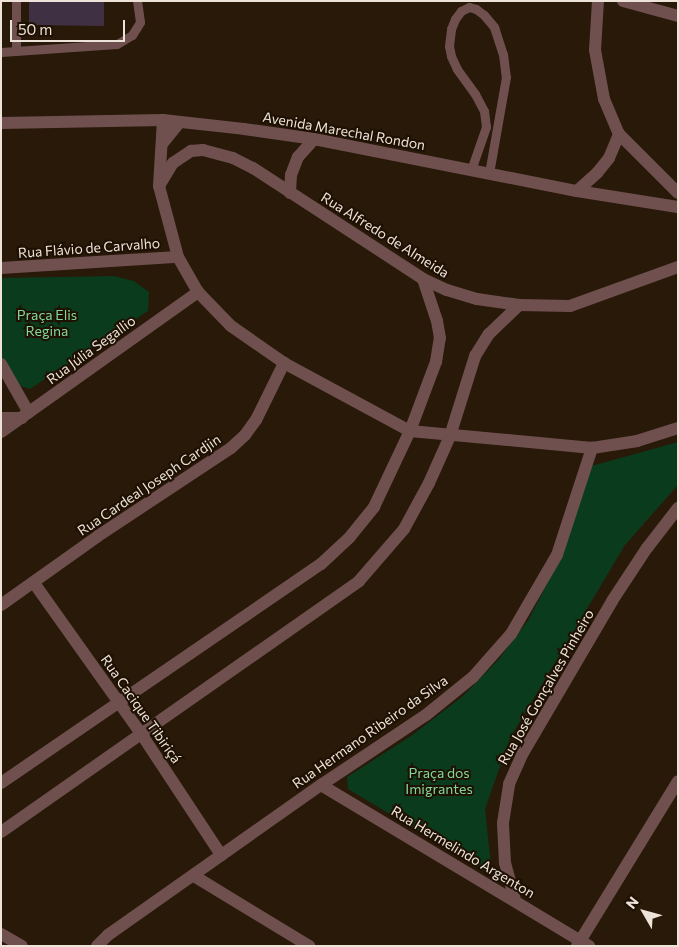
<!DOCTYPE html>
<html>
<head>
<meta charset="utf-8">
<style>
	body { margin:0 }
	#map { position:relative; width:679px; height:947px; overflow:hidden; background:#281909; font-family:Commissioner,sans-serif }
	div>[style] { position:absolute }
	.green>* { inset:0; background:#0b3b1d }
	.building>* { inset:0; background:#3f3143 }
	.service>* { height:9px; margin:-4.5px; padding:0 4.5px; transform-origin:4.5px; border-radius:4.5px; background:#6f504e }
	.minor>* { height:12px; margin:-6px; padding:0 6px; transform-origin:6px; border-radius:6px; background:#6f504e }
	.tertiary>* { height:12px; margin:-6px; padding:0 6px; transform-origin:6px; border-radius:6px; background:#6f504e }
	span { translate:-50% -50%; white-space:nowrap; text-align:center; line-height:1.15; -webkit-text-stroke:4px #1e1002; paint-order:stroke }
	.street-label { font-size:14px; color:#eee3d9 }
	.park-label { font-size:14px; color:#82d89a }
	.frame { position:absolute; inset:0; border:2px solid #eee3d9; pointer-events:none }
	.north { position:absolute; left:619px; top:887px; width:50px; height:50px; -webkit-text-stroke:4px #1e1002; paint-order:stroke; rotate:308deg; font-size:14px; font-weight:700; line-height:20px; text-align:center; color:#eee3d9 }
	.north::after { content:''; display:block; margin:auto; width:18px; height:22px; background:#eee3d9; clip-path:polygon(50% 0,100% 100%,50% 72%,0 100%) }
	.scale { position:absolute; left:10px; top:20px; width:115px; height:22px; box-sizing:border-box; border:2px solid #eee3d9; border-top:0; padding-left:6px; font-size:15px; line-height:18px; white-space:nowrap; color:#eee3d9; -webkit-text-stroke:4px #1e1002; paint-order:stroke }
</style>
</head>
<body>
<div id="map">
	<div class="green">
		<i style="clip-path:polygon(114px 276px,134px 281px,149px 292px,148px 311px,30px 389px,14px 384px,1px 357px,1px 278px)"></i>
		<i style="clip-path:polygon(678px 442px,678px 485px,625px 545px,510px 738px,485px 809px,492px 875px,348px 789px,347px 777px,411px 736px,463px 696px,499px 659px,529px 619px,556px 566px,588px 467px)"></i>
	</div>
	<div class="building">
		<i style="clip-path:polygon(29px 1px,104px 1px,104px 26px,29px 25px)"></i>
	</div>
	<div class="service">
		<i style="left:16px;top:51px;width:50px;rotate:-90deg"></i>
		<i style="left:1px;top:52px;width:116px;rotate:-3.9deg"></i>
		<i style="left:117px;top:44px;width:17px;rotate:-31deg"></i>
		<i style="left:132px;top:35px;width:15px;rotate:-58deg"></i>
		<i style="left:140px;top:22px;width:21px;rotate:-98deg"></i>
		<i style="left:471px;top:170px;width:46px;rotate:-70.8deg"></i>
		<i style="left:486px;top:127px;width:16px;rotate:-97deg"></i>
		<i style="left:484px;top:111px;width:19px;rotate:-118deg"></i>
		<i style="left:475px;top:94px;width:31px;rotate:-126deg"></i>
		<i style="left:457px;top:69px;width:14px;rotate:-115deg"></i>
		<i style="left:451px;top:56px;width:10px;rotate:-101deg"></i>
		<i style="left:449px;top:46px;width:17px;rotate:-83deg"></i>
		<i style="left:451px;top:29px;width:11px;rotate:-68deg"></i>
		<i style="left:455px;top:19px;width:10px;rotate:-53deg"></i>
		<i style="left:461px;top:11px;width:9px;rotate:-27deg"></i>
		<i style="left:469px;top:7px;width:7px;rotate:16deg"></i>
		<i style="left:476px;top:9px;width:10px;rotate:37deg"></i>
		<i style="left:484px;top:15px;width:16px;rotate:50deg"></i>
		<i style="left:494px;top:27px;width:28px;rotate:72deg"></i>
		<i style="left:503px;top:54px;width:23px;rotate:83deg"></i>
		<i style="left:506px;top:77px;width:97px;rotate:100deg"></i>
	</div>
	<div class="minor">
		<i style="left:598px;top:1px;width:49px;rotate:93.5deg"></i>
		<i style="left:595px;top:50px;width:50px;rotate:79.6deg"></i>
		<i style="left:604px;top:99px;width:38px;rotate:67deg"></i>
		<i style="left:619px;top:134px;width:83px;rotate:45deg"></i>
		<i style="left:623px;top:1px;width:57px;rotate:15.3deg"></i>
		<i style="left:163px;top:120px;width:66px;rotate:93.5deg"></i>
		<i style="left:159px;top:186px;width:73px;rotate:75deg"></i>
		<i style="left:178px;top:257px;width:40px;rotate:60.3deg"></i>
		<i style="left:198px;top:292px;width:47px;rotate:45.9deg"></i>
		<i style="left:231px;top:326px;width:65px;rotate:34.9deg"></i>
		<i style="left:284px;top:363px;width:143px;rotate:28.4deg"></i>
		<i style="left:410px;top:431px;width:183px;rotate:5.3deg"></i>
		<i style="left:592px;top:448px;width:46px;rotate:-8.8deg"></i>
		<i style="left:637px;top:441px;width:43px;rotate:-17.6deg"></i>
		<i style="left:162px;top:144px;width:28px;rotate:-51deg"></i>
		<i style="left:577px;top:191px;width:27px;rotate:-42deg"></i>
		<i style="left:597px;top:173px;width:19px;rotate:-51deg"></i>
		<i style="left:609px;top:158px;width:26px;rotate:-67deg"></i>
		<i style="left:1px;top:268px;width:177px;rotate:-3.6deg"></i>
		<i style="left:1px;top:364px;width:56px;rotate:60.3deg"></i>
		<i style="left:1px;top:418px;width:21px"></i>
		<i style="left:1px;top:432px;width:242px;rotate:-35.4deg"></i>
		<i style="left:34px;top:583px;width:186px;rotate:54.6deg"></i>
		<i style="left:142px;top:735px;width:144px;rotate:56.6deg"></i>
		<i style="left:1px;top:605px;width:119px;rotate:-35.4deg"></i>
		<i style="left:98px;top:536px;width:159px;rotate:-33.5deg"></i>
		<i style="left:231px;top:448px;width:19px;rotate:-43deg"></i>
		<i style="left:245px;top:435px;width:19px;rotate:-54deg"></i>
		<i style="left:256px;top:420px;width:64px;rotate:-63.8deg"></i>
		<i style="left:321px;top:785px;width:313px;rotate:31deg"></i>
		<i style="left:194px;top:876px;width:135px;rotate:31.3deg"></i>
		<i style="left:515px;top:900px;width:38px;rotate:-105deg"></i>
		<i style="left:505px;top:863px;width:40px;rotate:-92.9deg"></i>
		<i style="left:503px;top:823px;width:39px;rotate:-81deg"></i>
		<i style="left:509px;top:784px;width:34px;rotate:-66deg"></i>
		<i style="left:523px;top:753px;width:176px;rotate:-59.6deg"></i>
		<i style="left:612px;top:601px;width:64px;rotate:-56.6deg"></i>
		<i style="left:647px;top:548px;width:51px;rotate:-52.2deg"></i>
		<i style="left:1px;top:934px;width:24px;rotate:30deg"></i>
		<i style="left:97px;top:946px;width:16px;rotate:-45deg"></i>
		<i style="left:108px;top:935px;width:261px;rotate:-35.2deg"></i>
		<i style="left:321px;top:785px;width:126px;rotate:-33.7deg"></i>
		<i style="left:426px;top:715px;width:60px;rotate:-39deg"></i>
		<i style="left:473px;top:677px;width:57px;rotate:-48.5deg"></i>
		<i style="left:511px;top:634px;width:91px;rotate:-59.8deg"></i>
		<i style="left:557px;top:555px;width:113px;rotate:-71.9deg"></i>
		<i style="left:577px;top:946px;width:193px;rotate:-58.5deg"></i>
	</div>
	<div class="tertiary">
		<i style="left:1px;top:123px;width:162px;rotate:-1.1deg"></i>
		<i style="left:163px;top:120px;width:81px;rotate:6.3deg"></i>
		<i style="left:244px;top:129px;width:71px;rotate:8.1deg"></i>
		<i style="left:314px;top:139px;width:268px;rotate:11.2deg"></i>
		<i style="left:577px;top:191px;width:102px;rotate:9deg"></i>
		<i style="left:159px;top:186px;width:27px;rotate:-59deg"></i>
		<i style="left:173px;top:163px;width:22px;rotate:-34deg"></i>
		<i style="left:191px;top:151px;width:12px;rotate:-5deg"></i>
		<i style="left:203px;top:150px;width:31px;rotate:15deg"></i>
		<i style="left:233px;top:158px;width:22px;rotate:27deg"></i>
		<i style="left:253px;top:168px;width:203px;rotate:33.1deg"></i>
		<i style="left:423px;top:279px;width:26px;rotate:25deg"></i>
		<i style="left:447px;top:290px;width:31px;rotate:17deg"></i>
		<i style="left:477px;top:299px;width:42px;rotate:8.1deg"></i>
		<i style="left:519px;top:305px;width:51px;rotate:1.1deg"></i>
		<i style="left:570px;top:306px;width:115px;rotate:-19.9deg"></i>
		<i style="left:290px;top:193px;width:18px;rotate:-87deg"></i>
		<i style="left:291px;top:175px;width:19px;rotate:-69deg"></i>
		<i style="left:298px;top:157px;width:24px;rotate:-48deg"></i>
		<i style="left:1px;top:783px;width:388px;rotate:-34.4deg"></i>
		<i style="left:321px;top:564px;width:38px;rotate:-43deg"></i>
		<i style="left:349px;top:538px;width:40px;rotate:-51deg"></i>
		<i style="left:374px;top:507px;width:84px;rotate:-64.7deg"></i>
		<i style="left:410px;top:431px;width:74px;rotate:-69.4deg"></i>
		<i style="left:436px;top:362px;width:24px;rotate:-81deg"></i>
		<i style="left:440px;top:338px;width:17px;rotate:-100deg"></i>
		<i style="left:437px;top:321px;width:44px;rotate:-108.4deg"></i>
		<i style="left:1px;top:832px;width:437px;rotate:-35deg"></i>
		<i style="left:359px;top:581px;width:69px;rotate:-49.1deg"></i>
		<i style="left:404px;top:529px;width:52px;rotate:-61.5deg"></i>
		<i style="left:429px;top:483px;width:51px;rotate:-65.9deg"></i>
		<i style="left:450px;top:436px;width:84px;rotate:-72.6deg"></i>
		<i style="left:475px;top:356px;width:26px;rotate:-58deg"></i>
		<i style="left:489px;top:334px;width:42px;rotate:-44deg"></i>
	</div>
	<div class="street-label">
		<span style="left:344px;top:131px;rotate:10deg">Avenida Marechal Rondon</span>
		<span style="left:385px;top:235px;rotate:32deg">Rua Alfredo de Almeida</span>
		<span style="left:89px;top:248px;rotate:-4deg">Rua Flávio de Carvalho</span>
		<span style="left:91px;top:350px;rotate:-36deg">Rua Júlia Segallio</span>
		<span style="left:149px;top:485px;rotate:-34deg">Rua Cardeal Joseph Cardjin</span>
		<span style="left:546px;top:687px;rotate:-60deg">Rua José Gonçalves Pinheiro</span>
		<span style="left:141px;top:709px;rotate:55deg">Rua Cacique Tibiriçá</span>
		<span style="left:370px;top:732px;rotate:-35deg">Rua Hermano Ribeiro da Silva</span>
		<span style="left:463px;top:852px;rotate:31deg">Rua Hermelindo Argenton</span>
	</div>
	<div class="park-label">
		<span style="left:47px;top:323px">Praça Elis<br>Regina</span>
		<span style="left:439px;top:781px">Praça dos<br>Imigrantes</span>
	</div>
	<div class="frame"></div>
	<div class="north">N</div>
	<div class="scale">50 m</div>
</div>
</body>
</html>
